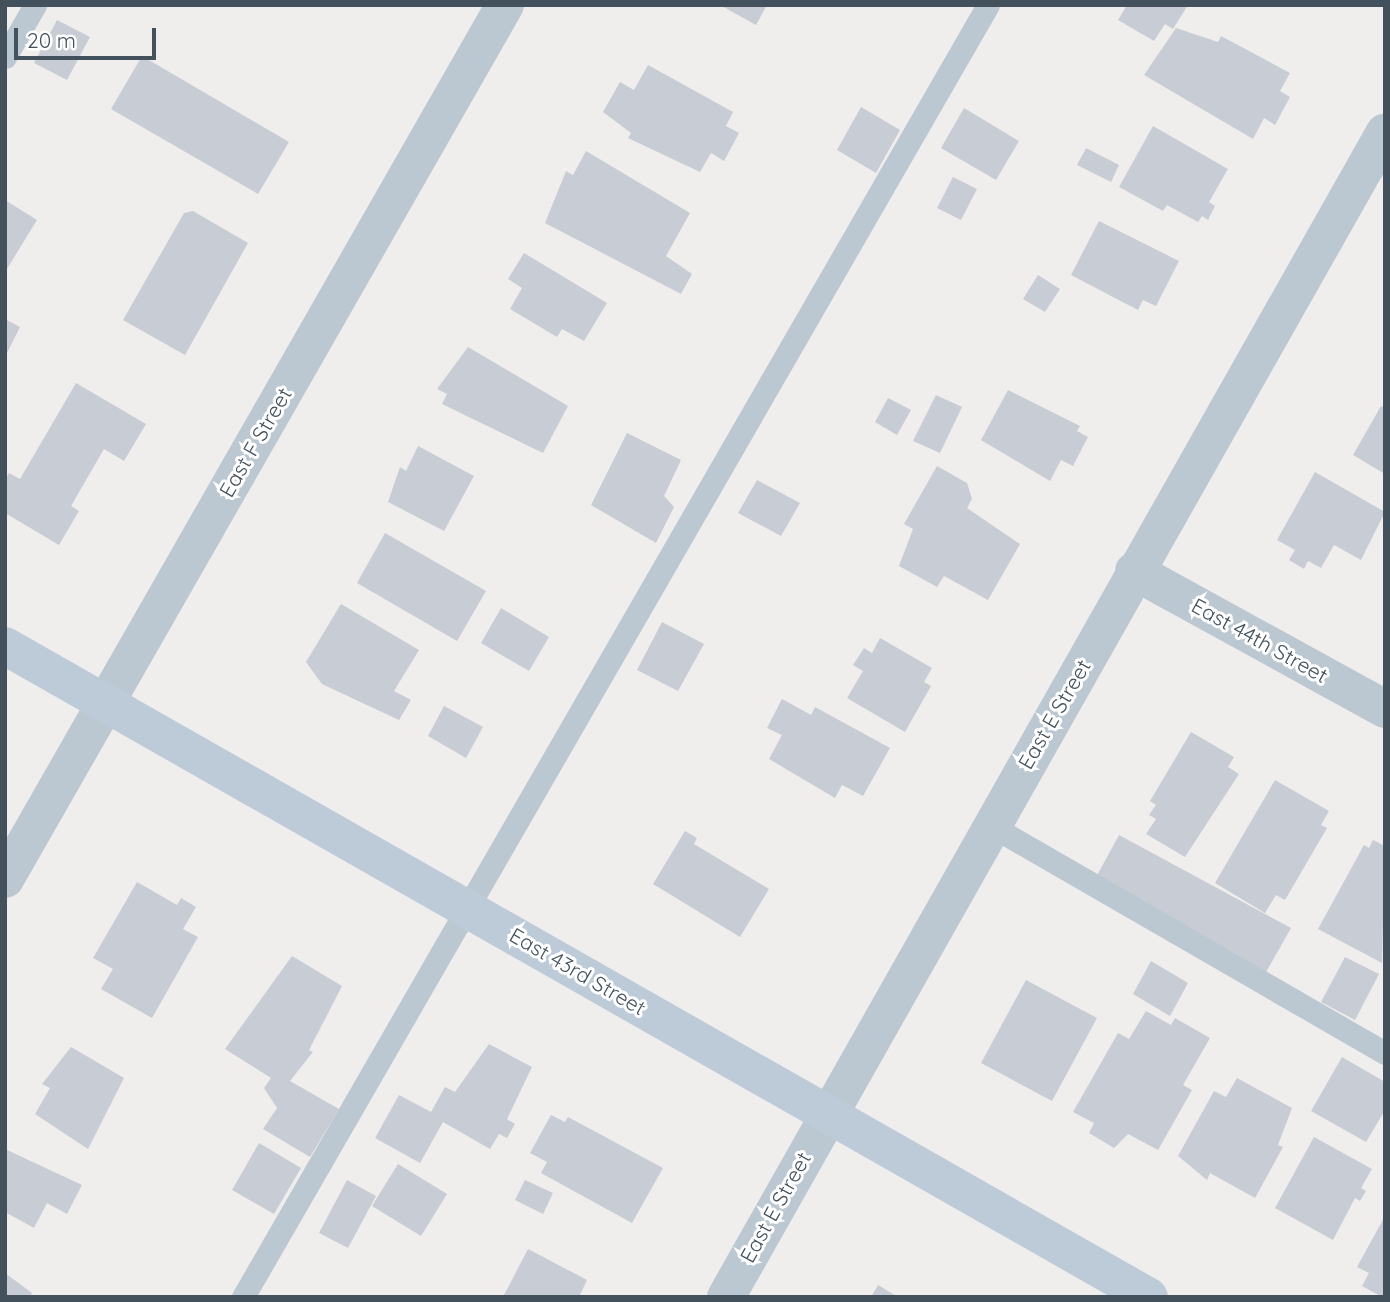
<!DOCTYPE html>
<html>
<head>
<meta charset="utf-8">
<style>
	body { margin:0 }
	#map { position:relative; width:1390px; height:1302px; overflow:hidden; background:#f0eded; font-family:Quicksand,sans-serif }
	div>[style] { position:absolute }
	.building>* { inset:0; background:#c8ccd4 }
	.lane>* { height:23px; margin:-11.5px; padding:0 11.5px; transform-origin:11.5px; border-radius:11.5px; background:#bcc8d1 }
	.street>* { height:38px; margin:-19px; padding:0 19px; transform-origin:19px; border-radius:19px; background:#bcc8d1 }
	.secondary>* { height:38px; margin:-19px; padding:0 19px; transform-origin:19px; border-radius:19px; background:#bdcbd9 }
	span { translate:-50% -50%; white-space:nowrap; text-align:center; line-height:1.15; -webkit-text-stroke:6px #fff; paint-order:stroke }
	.street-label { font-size:21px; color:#43515c }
	.frame { position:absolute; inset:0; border:7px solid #43515c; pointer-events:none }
	.scale { position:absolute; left:14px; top:28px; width:142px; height:32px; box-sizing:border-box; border:4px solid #43515c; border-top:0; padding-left:9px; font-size:21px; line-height:24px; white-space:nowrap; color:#43515c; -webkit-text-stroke:5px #fff; paint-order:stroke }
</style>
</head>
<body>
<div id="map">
	<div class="building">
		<i style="clip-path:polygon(720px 5px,767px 5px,756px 25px)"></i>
		<i style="clip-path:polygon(1127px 5px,1188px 5px,1173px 29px,1165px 24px,1154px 41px,1118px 20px)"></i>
		<i style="clip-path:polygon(57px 20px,90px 37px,67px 80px,34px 63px)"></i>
		<i style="clip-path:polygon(1176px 28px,1218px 42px,1221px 36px,1290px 73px,1280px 91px,1290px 97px,1275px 125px,1264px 118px,1253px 139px,1144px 75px)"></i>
		<i style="clip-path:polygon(142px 56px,289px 142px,258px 194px,111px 109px)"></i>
		<i style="clip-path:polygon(648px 65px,733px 112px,726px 126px,739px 133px,724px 161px,711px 153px,700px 172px,628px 138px,631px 133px,603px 112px,620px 82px,634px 90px)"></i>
		<i style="clip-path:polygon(861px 107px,900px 130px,876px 173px,837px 150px)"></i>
		<i style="clip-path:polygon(964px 108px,1019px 141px,996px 180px,941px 148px)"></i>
		<i style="clip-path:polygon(1153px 126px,1228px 169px,1209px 202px,1215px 206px,1208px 220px,1202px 216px,1198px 222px,1167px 205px,1163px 211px,1119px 187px)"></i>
		<i style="clip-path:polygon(1086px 148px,1119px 165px,1111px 182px,1077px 165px)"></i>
		<i style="clip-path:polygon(586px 151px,690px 213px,666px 256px,692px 274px,681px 294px,545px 223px,566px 171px,573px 175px)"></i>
		<i style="clip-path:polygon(953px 177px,977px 189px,961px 220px,937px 208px)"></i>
		<i style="clip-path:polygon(5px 200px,37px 220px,5px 272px)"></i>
		<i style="clip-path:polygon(193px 211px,248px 243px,185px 355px,123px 320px,184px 213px)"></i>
		<i style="clip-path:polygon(1099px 221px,1179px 261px,1156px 306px,1143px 300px,1138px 310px,1071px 275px)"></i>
		<i style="clip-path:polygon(524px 253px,607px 303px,584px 341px,562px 329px,557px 337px,510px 309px,522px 288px,508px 279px)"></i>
		<i style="clip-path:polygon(1038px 275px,1060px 289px,1045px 312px,1023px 299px)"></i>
		<i style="clip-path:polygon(5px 319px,20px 327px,5px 357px)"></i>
		<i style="clip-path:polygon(468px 347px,568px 406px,543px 453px,442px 404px,447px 394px,437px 389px)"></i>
		<i style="clip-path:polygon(76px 383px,146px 424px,124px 461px,104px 449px,71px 506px,79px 511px,59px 545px,5px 513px,5px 480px,9px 473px,20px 479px)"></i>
		<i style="clip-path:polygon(1008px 390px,1080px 426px,1077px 431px,1088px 437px,1073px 466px,1061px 460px,1050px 481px,981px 440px)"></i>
		<i style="clip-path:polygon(936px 395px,962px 407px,940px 453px,913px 441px)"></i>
		<i style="clip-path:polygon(888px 398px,911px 410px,897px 435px,875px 422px)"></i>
		<i style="clip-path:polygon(1381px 406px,1385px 408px,1385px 474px,1353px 455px)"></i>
		<i style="clip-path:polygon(627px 433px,681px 460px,664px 496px,674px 507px,656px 543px,591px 505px)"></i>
		<i style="clip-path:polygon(418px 446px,474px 476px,444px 531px,388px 502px,400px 467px,406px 471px)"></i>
		<i style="clip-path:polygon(937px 466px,967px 483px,972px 499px,967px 508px,1020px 544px,988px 600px,944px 576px,937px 587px,899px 566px,913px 529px,904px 524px)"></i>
		<i style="clip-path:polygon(1315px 472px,1385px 512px,1361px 560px,1334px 545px,1321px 568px,1308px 561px,1304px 569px,1289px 560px,1295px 550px,1277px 540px)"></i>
		<i style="clip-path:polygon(757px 480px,800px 503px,781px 536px,738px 513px)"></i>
		<i style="clip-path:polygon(385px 533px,486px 591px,457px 641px,357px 583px)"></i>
		<i style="clip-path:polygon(341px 604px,419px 650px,394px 691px,411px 700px,399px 720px,322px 684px,306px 662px)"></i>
		<i style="clip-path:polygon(501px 608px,549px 637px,529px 671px,481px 643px)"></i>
		<i style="clip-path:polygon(662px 622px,704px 644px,678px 691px,637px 670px)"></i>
		<i style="clip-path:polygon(880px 638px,932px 668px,924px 682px,931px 686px,905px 732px,847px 698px,863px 671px,853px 665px,864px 648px,872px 653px)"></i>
		<i style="clip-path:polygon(782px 699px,811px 715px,815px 707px,890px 748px,863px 796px,842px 785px,835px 798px,769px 759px,782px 735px,767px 728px)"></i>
		<i style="clip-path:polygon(444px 706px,483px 727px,466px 758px,428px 736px)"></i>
		<i style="clip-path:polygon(1191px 732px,1234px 757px,1228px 767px,1239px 774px,1185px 857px,1146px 834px,1156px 819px,1149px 815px,1156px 805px,1150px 801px)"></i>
		<i style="clip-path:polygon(1275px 780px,1329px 811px,1321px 825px,1327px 828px,1285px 900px,1276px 895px,1265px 913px,1215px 883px)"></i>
		<i style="clip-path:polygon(685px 831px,697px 838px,694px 844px,769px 889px,740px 937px,653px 884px)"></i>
		<i style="clip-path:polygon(1119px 835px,1291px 928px,1265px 974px,1094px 881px)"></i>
		<i style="clip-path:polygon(1373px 840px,1385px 846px,1382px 963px,1318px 929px,1364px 845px,1369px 848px)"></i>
		<i style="clip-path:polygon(137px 882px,177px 905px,181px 898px,196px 907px,183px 929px,198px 937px,152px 1018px,101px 989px,113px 969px,93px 958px)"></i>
		<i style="clip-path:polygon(292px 956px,342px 986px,309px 1050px,313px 1052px,290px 1081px,339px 1109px,310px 1157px,263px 1129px,277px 1108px,264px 1088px,271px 1078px,225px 1049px)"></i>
		<i style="clip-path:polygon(1345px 957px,1379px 974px,1355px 1020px,1321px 1002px)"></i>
		<i style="clip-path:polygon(1151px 961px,1188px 983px,1170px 1016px,1133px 994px)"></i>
		<i style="clip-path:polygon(1026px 980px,1097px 1018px,1052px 1101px,981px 1063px)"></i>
		<i style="clip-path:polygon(1146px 1011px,1171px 1025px,1175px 1018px,1210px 1038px,1183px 1085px,1192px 1090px,1158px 1150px,1128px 1134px,1114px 1148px,1089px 1133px,1094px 1123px,1073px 1112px,1118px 1033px,1129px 1039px)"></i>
		<i style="clip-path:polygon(489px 1044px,532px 1067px,507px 1119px,515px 1124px,507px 1138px,499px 1134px,490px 1149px,443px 1122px,420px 1163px,375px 1138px,399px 1095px,431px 1112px,445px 1087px,455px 1092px)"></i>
		<i style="clip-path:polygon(71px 1047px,124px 1078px,88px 1149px,35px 1114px,50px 1088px,42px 1084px)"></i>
		<i style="clip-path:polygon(1342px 1057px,1385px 1082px,1385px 1110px,1366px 1142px,1311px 1111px)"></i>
		<i style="clip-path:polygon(1237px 1078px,1292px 1108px,1278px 1145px,1283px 1147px,1255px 1198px,1210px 1173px,1207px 1180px,1178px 1156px,1214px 1091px,1226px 1097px)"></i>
		<i style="clip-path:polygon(551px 1115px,565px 1122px,568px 1117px,663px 1168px,632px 1223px,541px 1173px,547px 1162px,530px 1153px)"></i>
		<i style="clip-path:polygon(1314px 1137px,1372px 1169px,1361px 1188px,1366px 1191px,1360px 1201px,1355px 1198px,1333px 1240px,1275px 1208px)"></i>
		<i style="clip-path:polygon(259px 1143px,301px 1168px,274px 1214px,232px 1190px)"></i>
		<i style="clip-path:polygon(7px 1150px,82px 1185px,67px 1214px,47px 1203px,34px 1228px,5px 1212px)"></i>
		<i style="clip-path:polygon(398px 1164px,447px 1194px,421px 1236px,372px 1206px)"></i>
		<i style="clip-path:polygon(347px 1180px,376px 1196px,348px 1248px,319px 1233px)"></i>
		<i style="clip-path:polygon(525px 1180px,553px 1193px,543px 1214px,515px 1200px)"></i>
		<i style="clip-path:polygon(1385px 1216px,1385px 1297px,1382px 1297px,1362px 1286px,1369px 1273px,1357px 1267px)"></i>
		<i style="clip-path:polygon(528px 1249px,587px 1280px,579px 1297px,503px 1297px)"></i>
		<i style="clip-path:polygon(5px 1273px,32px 1293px,30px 1297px,5px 1297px)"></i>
		<i style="clip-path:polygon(878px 1285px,898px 1297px,871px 1297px)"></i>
	</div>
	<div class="lane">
		<i style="left:5px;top:57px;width:60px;rotate:-60deg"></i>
		<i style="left:990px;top:825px;width:456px;rotate:30deg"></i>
		<i style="left:243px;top:1297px;width:1491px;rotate:-60.03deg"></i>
	</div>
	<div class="street">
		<i style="left:1134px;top:571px;width:286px;rotate:28.8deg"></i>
		<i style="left:5px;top:879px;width:1007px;rotate:-60.23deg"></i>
		<i style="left:726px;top:1297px;width:1338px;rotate:-60.5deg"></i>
	</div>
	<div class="secondary">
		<i style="left:5px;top:646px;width:1316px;rotate:29.64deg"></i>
	</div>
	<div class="street-label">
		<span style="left:255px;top:442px;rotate:-60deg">East F Street</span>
		<span style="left:1260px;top:640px;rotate:29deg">East 44th Street</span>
		<span style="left:1054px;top:714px;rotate:-60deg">East E Street</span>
		<span style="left:578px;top:971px;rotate:30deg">East 43rd Street</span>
		<span style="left:775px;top:1207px;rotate:-61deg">East E Street</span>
	</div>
	<div class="frame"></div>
	<div class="scale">20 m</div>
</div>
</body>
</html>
